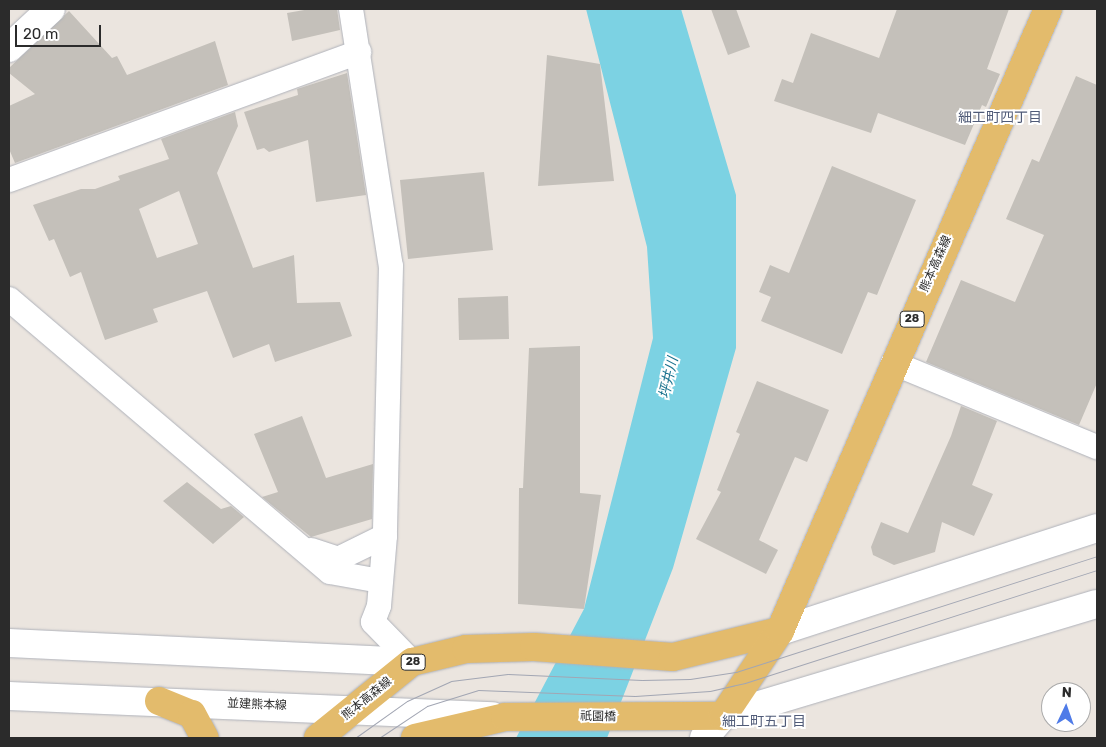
<!DOCTYPE html>
<html>
<head>
<meta charset="utf-8">
<style>
	body { margin:0 }
	#map { position:relative; width:1106px; height:747px; overflow:hidden; background:#ebe5df; font-family:Rubik,"Noto Sans JP",sans-serif }
	div>[style] { position:absolute }
	.water>* { inset:0; background:#7cd2e3 }
	.building>* { inset:0; background:#c4c0ba }
	.roads { filter:drop-shadow(0 0 1px #afb2ba) drop-shadow(0 0 1px #afb2ba) }
	.street>* { height:24px; margin:-12px; padding:0 12px; transform-origin:12px; border-radius:12px; background:#fff }
	.secondary>* { height:28px; margin:-14px; padding:0 14px; transform-origin:14px; border-radius:14px; background:#fff }
	.primary>* { height:28px; margin:-14px; padding:0 14px; transform-origin:14px; border-radius:14px; background:#e3bb6c }
	.tram>* { height:1px; margin:-0.5px; padding:0 0.5px; transform-origin:0.5px; border-radius:0.5px; background:#a2a6b3 }
	span { translate:-50% -50%; white-space:nowrap; text-align:center; line-height:1.15; -webkit-text-stroke:4px #fff; paint-order:stroke }
	.shield-label span { padding:1px 4px; background:#fff; border:1px solid; border-radius:4px; -webkit-text-stroke-width:0 }
	.shield-label { font-size:11px; color:#2b2b2b; font-weight:700 }
	.street-label { font-size:12px; color:#2b2b2b }
	.neighbourhood-label { font-size:14px; color:#505b78 }
	.water-label { font-size:14px; color:#1b738f; font-style:italic }
	.frame { position:absolute; inset:0; border:10px solid #2b2b2b; pointer-events:none }
	.north { position:absolute; left:1041px; top:682px; width:50px; height:50px; box-sizing:border-box; background:#fff; border:1px solid #aaa; border-radius:50%; rotate:3deg; font-size:14px; font-weight:700; line-height:20px; text-align:center; color:#2b2b2b }
	.north::after { content:''; display:block; margin:auto; width:18px; height:22px; background:#4f7be8; clip-path:polygon(50% 0,100% 100%,50% 72%,0 100%) }
	.scale { position:absolute; left:15px; top:25px; width:86px; height:22px; box-sizing:border-box; border:2px solid #2b2b2b; border-top:0; padding-left:6px; font-size:15px; line-height:18px; white-space:nowrap; color:#2b2b2b; -webkit-text-stroke:4px #fff; paint-order:stroke }
</style>
</head>
<body>
<div id="map">
	<div class="water">
		<i style="clip-path:polygon(586px 9px,681px 9px,736px 195px,736px 348px,673px 568px,607px 738px,516px 738px,584px 609px,653px 338px,647px 247px)"></i>
	</div>
	<div class="building">
		<i style="clip-path:polygon(310px 9px,337px 9px,340px 30px,292px 41px,287px 13px)"></i>
		<i style="clip-path:polygon(711px 9px,736px 9px,750px 47px,728px 55px)"></i>
		<i style="clip-path:polygon(897px 9px,1009px 9px,987px 69px,1000px 74px,986px 107px,982px 105px,965px 145px,878px 113px,871px 133px,774px 101px,782px 79px,793px 83px,811px 33px,879px 58px)"></i>
		<i style="clip-path:polygon(69px 11px,112px 58px,117px 56px,127px 75px,215px 41px,228px 85px,15px 163px,9px 149px,9px 106px,35px 94px,9px 73px,9px 68px)"></i>
		<i style="clip-path:polygon(547px 55px,600px 64px,614px 181px,538px 186px)"></i>
		<i style="clip-path:polygon(347px 73px,366px 195px,316px 202px,308px 140px,269px 152px,264px 148px,257px 150px,244px 112px,298px 95px,297px 89px)"></i>
		<i style="clip-path:polygon(1076px 76px,1097px 85px,1097px 383px,1079px 425px,926px 362px,961px 280px,1015px 302px,1044px 235px,1006px 219px,1032px 159px,1039px 162px)"></i>
		<i style="clip-path:polygon(evenodd,235px 112px,238px 126px,217px 173px,253px 268px,294px 255px,297px 303px,340px 302px,352px 336px,275px 362px,269px 344px,233px 358px,207px 291px,153px 309px,158px 322px,105px 340px,81px 272px,70px 277px,54px 239px,49px 241px,33px 205px,81px 189px,95px 189px,120px 180px,118px 176px,169px 159px,161px 139px,235px 112px,179px 191px,198px 244px,157px 258px,139px 209px,179px 191px)"></i>
		<i style="clip-path:polygon(832px 166px,916px 200px,877px 295px,868px 292px,842px 354px,761px 321px,771px 297px,759px 292px,770px 265px,789px 273px)"></i>
		<i style="clip-path:polygon(484px 172px,493px 250px,408px 259px,400px 180px)"></i>
		<i style="clip-path:polygon(508px 296px,509px 339px,459px 340px,458px 298px)"></i>
		<i style="clip-path:polygon(580px 346px,580px 493px,601px 495px,584px 609px,518px 604px,519px 488px,523px 488px,529px 348px)"></i>
		<i style="clip-path:polygon(757px 381px,829px 410px,807px 462px,795px 457px,759px 540px,778px 550px,766px 574px,696px 539px,721px 492px,717px 490px,740px 434px,736px 432px)"></i>
		<i style="clip-path:polygon(961px 406px,997px 421px,972px 485px,993px 494px,974px 536px,942px 522px,935px 552px,894px 565px,873px 555px,871px 547px,881px 522px,908px 533px,951px 436px)"></i>
		<i style="clip-path:polygon(302px 416px,326px 478px,373px 464px,372px 519px,311px 537px,262px 497px,278px 492px,254px 434px)"></i>
		<i style="clip-path:polygon(187px 482px,221px 509px,231px 506px,244px 517px,213px 544px,163px 501px)"></i>
	</div>
	<div class="roads">
		<div class="street">
			<i style="left:351px;top:9px;width:260px;rotate:81.2deg"></i>
			<i style="left:391px;top:266px;width:270px;rotate:91.3deg"></i>
			<i style="left:385px;top:536px;width:70px;rotate:94.9deg"></i>
			<i style="left:379px;top:606px;width:17px;rotate:111deg"></i>
			<i style="left:373px;top:622px;width:56px;rotate:45.7deg"></i>
			<i style="left:9px;top:180px;width:373px;rotate:-20.1deg"></i>
			<i style="left:9px;top:299px;width:421px;rotate:40.4deg"></i>
			<i style="left:330px;top:572px;width:51px;rotate:10.2deg"></i>
			<i style="left:893px;top:363px;width:221px;rotate:22.4deg"></i>
			<i style="left:311px;top:550px;width:28px;rotate:18deg"></i>
			<i style="left:338px;top:559px;width:52px;rotate:-26.1deg"></i>
		</div>
		<div class="secondary">
			<i style="left:9px;top:48px;width:57px;rotate:-42.9deg"></i>
			<i style="left:780px;top:631px;width:333px;rotate:-18deg"></i>
			<i style="left:9px;top:643px;width:403px;rotate:2.7deg"></i>
			<i style="left:9px;top:696px;width:484px;rotate:2.4deg"></i>
			<i style="left:704px;top:738px;width:29px;rotate:-49deg"></i>
			<i style="left:723px;top:716px;width:390px;rotate:-16.7deg"></i>
		</div>
		<div class="primary">
			<i style="left:159px;top:701px;width:35px;rotate:22deg"></i>
			<i style="left:192px;top:714px;width:27px;rotate:62deg"></i>
			<i style="left:318px;top:738px;width:121px;rotate:-39deg"></i>
			<i style="left:412px;top:662px;width:56px;rotate:-13.5deg"></i>
			<i style="left:466px;top:649px;width:68px;rotate:-1.7deg"></i>
			<i style="left:534px;top:647px;width:139px;rotate:4.1deg"></i>
			<i style="left:673px;top:657px;width:110px;rotate:-13.7deg"></i>
			<i style="left:415px;top:738px;width:92px;rotate:-13.1deg"></i>
			<i style="left:505px;top:717px;width:218px;rotate:-0.3deg"></i>
			<i style="left:723px;top:716px;width:102px;rotate:-56.2deg"></i>
			<i style="left:780px;top:631px;width:677px;rotate:-66.69deg"></i>
		</div>
	</div>
	<div class="tram">
		<i style="left:355px;top:738px;width:64px;rotate:-35.4deg"></i>
		<i style="left:407px;top:701px;width:48px;rotate:-24.4deg"></i>
		<i style="left:451px;top:681px;width:57px;rotate:-7deg"></i>
		<i style="left:508px;top:674px;width:134px;rotate:2.6deg"></i>
		<i style="left:642px;top:680px;width:48px;rotate:-1.2deg"></i>
		<i style="left:690px;top:679px;width:47px;rotate:-8.7deg"></i>
		<i style="left:736px;top:672px;width:379px;rotate:-17.8deg"></i>
		<i style="left:379px;top:738px;width:58px;rotate:-33.7deg"></i>
		<i style="left:427px;top:706px;width:53px;rotate:-17.4deg"></i>
		<i style="left:478px;top:690px;width:157px;rotate:2.2deg"></i>
		<i style="left:635px;top:696px;width:75px;rotate:-3.8deg"></i>
		<i style="left:710px;top:691px;width:36px;rotate:-13deg"></i>
		<i style="left:745px;top:683px;width:370px;rotate:-17.8deg"></i>
	</div>
	<div class="shield-label">
		<span style="left:912px;top:319px">28</span>
		<span style="left:413px;top:662px">28</span>
	</div>
	<div class="street-label">
		<span style="left:936px;top:264px;rotate:-66deg">熊本高森線</span>
		<span style="left:367px;top:699px;rotate:-39deg">熊本高森線</span>
		<span style="left:257px;top:705px;rotate:2deg">並建熊本線</span>
		<span style="left:598px;top:717px;rotate:1deg">祇園橋</span>
	</div>
	<div class="neighbourhood-label">
		<span style="left:1000px;top:118px">細工町四丁目</span>
		<span style="left:764px;top:722px">細工町五丁目</span>
	</div>
	<div class="water-label">
		<span style="left:669px;top:378px;rotate:-77deg">坪井川</span>
	</div>
	<div class="frame"></div>
	<div class="north">N</div>
	<div class="scale">20 m</div>
</div>
</body>
</html>
